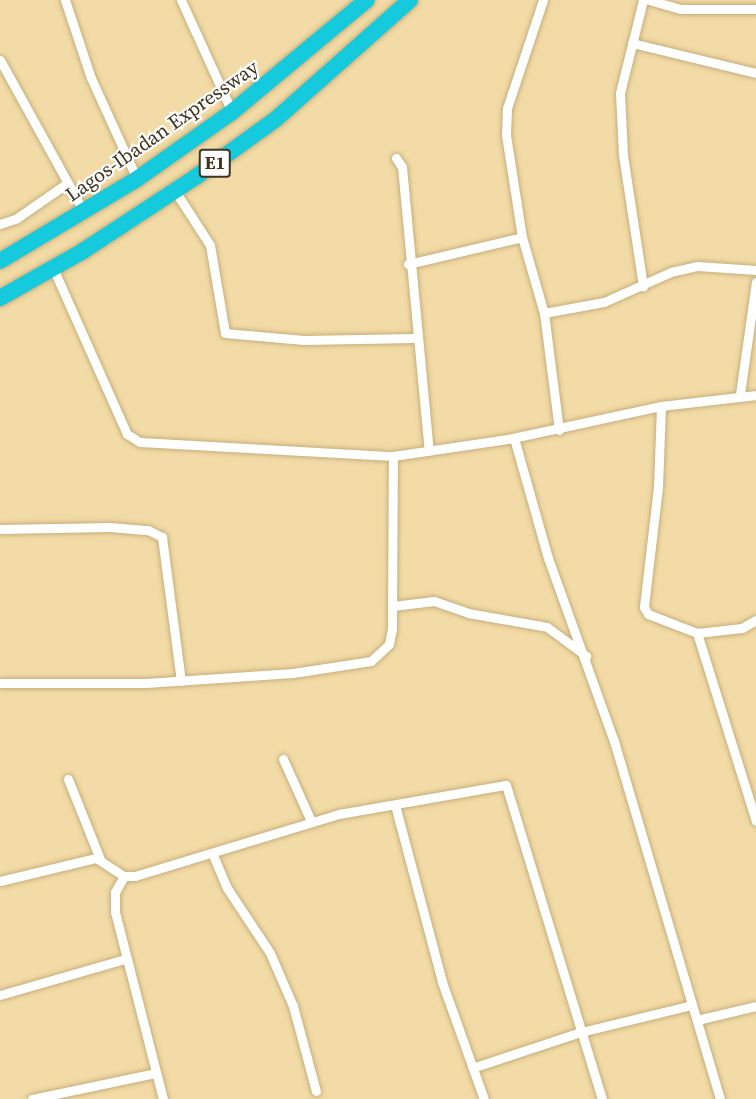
<!DOCTYPE html>
<html>
<head>
<meta charset="utf-8">
<style>
	body { margin:0 }
	#map { position:relative; width:756px; height:1099px; overflow:hidden; background:#f2dba6; font-family:"Source Serif 4",serif }
	div>[style] { position:absolute }
	.roads { filter:drop-shadow(0 0 2px #c6af7c) drop-shadow(0 0 2px #c6af7c) }
	.street>* { height:9px; margin:-4.5px; padding:0 4.5px; transform-origin:4.5px; border-radius:4.5px; background:#fff }
	.highway>* { height:16px; margin:-8px; padding:0 8px; transform-origin:8px; border-radius:8px; background:#16cadd }
	span { translate:-50% -50%; white-space:nowrap; text-align:center; line-height:1.15; -webkit-text-stroke:4.5px #fefefe; paint-order:stroke }
	.shield-label span { padding:2px 4px; background:#fefefe; border:2px solid; border-radius:4px; -webkit-text-stroke-width:0 }
	.shield-label { font-size:18px; color:#3e341f; font-weight:700 }
	.street-label { font-size:20px; color:#3e341f }
</style>
</head>
<body>
<div id="map">
	<div class="roads">
		<div class="street">
			<i style="left:65px;top:0;width:82px;rotate:71.6deg"></i>
			<i style="left:91px;top:78px;width:111px;rotate:65.5deg"></i>
			<i style="left:181px;top:0;width:123px;rotate:65.5deg"></i>
			<i style="left:543px;top:0;width:114px;rotate:108.4deg"></i>
			<i style="left:507px;top:108px;width:27px;rotate:92deg"></i>
			<i style="left:506px;top:135px;width:103px;rotate:81.1deg"></i>
			<i style="left:522px;top:237px;width:79px;rotate:73.9deg"></i>
			<i style="left:544px;top:313px;width:118px;rotate:82.7deg"></i>
			<i style="left:643px;top:0;width:96px;rotate:103.9deg"></i>
			<i style="left:620px;top:93px;width:62px;rotate:87.2deg"></i>
			<i style="left:623px;top:155px;width:133px;rotate:81.3deg"></i>
			<i style="left:649px;top:0;width:33px;rotate:16deg"></i>
			<i style="left:681px;top:9px;width:75px"></i>
			<i style="left:632px;top:43px;width:128px;rotate:13.6deg"></i>
			<i style="left:0;top:60px;width:174px;rotate:61.1deg"></i>
			<i style="left:396px;top:158px;width:11px;rotate:56deg"></i>
			<i style="left:402px;top:167px;width:285px;rotate:84.6deg"></i>
			<i style="left:175px;top:191px;width:64px;rotate:57.1deg"></i>
			<i style="left:210px;top:245px;width:89px;rotate:80.3deg"></i>
			<i style="left:225px;top:333px;width:79px;rotate:5.1deg"></i>
			<i style="left:304px;top:340px;width:111px;rotate:-1deg"></i>
			<i style="left:0;top:224px;width:18px;rotate:-19deg"></i>
			<i style="left:17px;top:218px;width:60px;rotate:-34.8deg"></i>
			<i style="left:408px;top:264px;width:117px;rotate:-13.3deg"></i>
			<i style="left:53px;top:268px;width:182px;rotate:66deg"></i>
			<i style="left:127px;top:434px;width:15px;rotate:32deg"></i>
			<i style="left:140px;top:442px;width:253px;rotate:3.2deg"></i>
			<i style="left:393px;top:456px;width:116px;rotate:-8.4deg"></i>
			<i style="left:508px;top:439px;width:157px;rotate:-12.2deg"></i>
			<i style="left:661px;top:406px;width:96px;rotate:-6.6deg"></i>
			<i style="left:544px;top:313px;width:61px;rotate:-10.4deg"></i>
			<i style="left:604px;top:302px;width:73px;rotate:-24.1deg"></i>
			<i style="left:671px;top:272px;width:27px;rotate:-13deg"></i>
			<i style="left:697px;top:266px;width:59px;rotate:3.9deg"></i>
			<i style="left:740px;top:394px;width:113px;rotate:-81.9deg"></i>
			<i style="left:661px;top:406px;width:81px;rotate:92.1deg"></i>
			<i style="left:658px;top:487px;width:121px;rotate:96.7deg"></i>
			<i style="left:644px;top:607px;width:8px;rotate:60deg"></i>
			<i style="left:648px;top:614px;width:53px;rotate:21.2deg"></i>
			<i style="left:697px;top:633px;width:45px;rotate:-6.3deg"></i>
			<i style="left:742px;top:628px;width:16px;rotate:-30deg"></i>
			<i style="left:514px;top:438px;width:125px;rotate:74.2deg"></i>
			<i style="left:548px;top:558px;width:195px;rotate:70.2deg"></i>
			<i style="left:614px;top:741px;width:373px;rotate:73.5deg"></i>
			<i style="left:0;top:529px;width:110px;rotate:-1deg"></i>
			<i style="left:110px;top:527px;width:38px;rotate:5deg"></i>
			<i style="left:148px;top:530px;width:16px;rotate:27deg"></i>
			<i style="left:162px;top:537px;width:145px;rotate:82.5deg"></i>
			<i style="left:393px;top:606px;width:41px;rotate:-7deg"></i>
			<i style="left:434px;top:601px;width:36px;rotate:19deg"></i>
			<i style="left:468px;top:613px;width:80px;rotate:10deg"></i>
			<i style="left:547px;top:627px;width:49px;rotate:36.6deg"></i>
			<i style="left:697px;top:633px;width:197px;rotate:72.6deg"></i>
			<i style="left:0;top:683px;width:146px"></i>
			<i style="left:146px;top:683px;width:147px;rotate:-3.9deg"></i>
			<i style="left:293px;top:673px;width:79px;rotate:-8.7deg"></i>
			<i style="left:371px;top:661px;width:25px;rotate:-43deg"></i>
			<i style="left:389px;top:644px;width:16px;rotate:-79deg"></i>
			<i style="left:392px;top:628px;width:172px;rotate:-89.7deg"></i>
			<i style="left:283px;top:759px;width:68px;rotate:65.7deg"></i>
			<i style="left:68px;top:779px;width:86px;rotate:68.2deg"></i>
			<i style="left:395px;top:805px;width:183px;rotate:75.1deg"></i>
			<i style="left:442px;top:982px;width:124px;rotate:70.3deg"></i>
			<i style="left:213px;top:855px;width:36px;rotate:67deg"></i>
			<i style="left:227px;top:888px;width:78px;rotate:56.5deg"></i>
			<i style="left:270px;top:953px;width:58px;rotate:66.5deg"></i>
			<i style="left:293px;top:1006px;width:88px;rotate:74.9deg"></i>
			<i style="left:124px;top:876px;width:18px;rotate:119deg"></i>
			<i style="left:115px;top:892px;width:20px;rotate:90deg"></i>
			<i style="left:115px;top:912px;width:193px;rotate:75.6deg"></i>
			<i style="left:0;top:881px;width:99px;rotate:-13.5deg"></i>
			<i style="left:96px;top:858px;width:33px;rotate:33deg"></i>
			<i style="left:124px;top:876px;width:11px"></i>
			<i style="left:135px;top:876px;width:213px;rotate:-16.9deg"></i>
			<i style="left:339px;top:814px;width:169px;rotate:-9.9deg"></i>
			<i style="left:506px;top:785px;width:328px;rotate:73deg"></i>
			<i style="left:0;top:995px;width:130px;rotate:-16.1deg"></i>
			<i style="left:697px;top:1020px;width:61px;rotate:-13.3deg"></i>
			<i style="left:475px;top:1067px;width:112px;rotate:-18.3deg"></i>
			<i style="left:581px;top:1032px;width:114px;rotate:-13.7deg"></i>
			<i style="left:32px;top:1099px;width:126px;rotate:-11.9deg"></i>
		</div>
		<div class="highway">
			<i style="left:0;top:261px;width:160px;rotate:-30.9deg"></i>
			<i style="left:137px;top:179px;width:116px;rotate:-35.2deg"></i>
			<i style="left:232px;top:112px;width:175px;rotate:-39.7deg"></i>
			<i style="left:0;top:298px;width:95px;rotate:-29.5deg"></i>
			<i style="left:83px;top:251px;width:136px;rotate:-33.3deg"></i>
			<i style="left:197px;top:176px;width:97px;rotate:-35.8deg"></i>
			<i style="left:276px;top:119px;width:179px;rotate:-41.6deg"></i>
		</div>
	</div>
	<div class="shield-label">
		<span style="left:215px;top:163px">E1</span>
	</div>
	<div class="street-label">
		<span style="left:162px;top:131px;rotate:-35deg">Lagos-Ibadan Expressway</span>
	</div>
</div>
</body>
</html>
